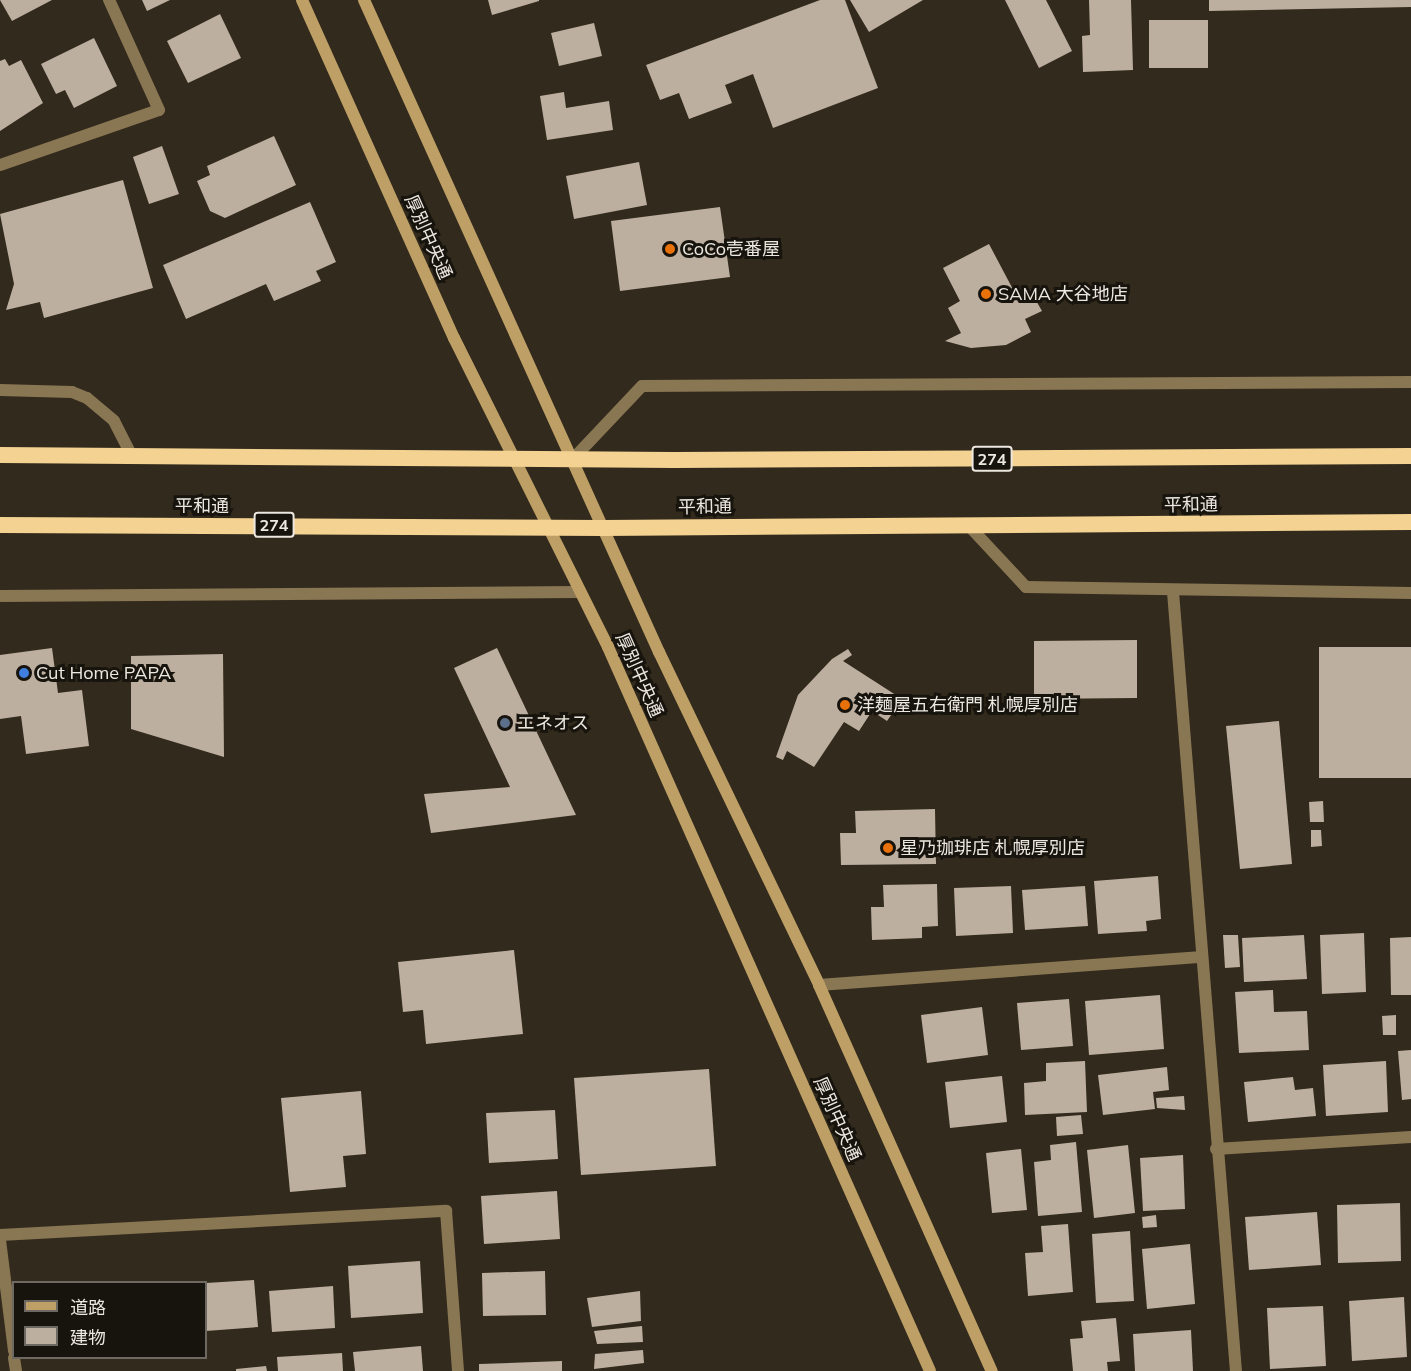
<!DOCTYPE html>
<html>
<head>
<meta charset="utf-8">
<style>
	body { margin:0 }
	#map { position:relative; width:1411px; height:1371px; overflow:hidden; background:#322a1c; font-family:Mulish,"Noto Sans JP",sans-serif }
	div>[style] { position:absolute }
	.building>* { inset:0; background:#bdafa0 }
	.minor>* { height:12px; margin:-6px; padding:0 6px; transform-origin:6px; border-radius:6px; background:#897653 }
	.secondary>* { height:12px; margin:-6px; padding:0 6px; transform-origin:6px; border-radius:6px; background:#bea067 }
	.trunk>* { height:16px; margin:-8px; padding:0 8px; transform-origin:8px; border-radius:8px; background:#f3d292 }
	.dots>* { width:16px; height:16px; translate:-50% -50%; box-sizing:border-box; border:3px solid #17130d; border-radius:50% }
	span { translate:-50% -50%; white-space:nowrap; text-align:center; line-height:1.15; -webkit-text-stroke:6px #17130d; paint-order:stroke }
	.shield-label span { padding:2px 4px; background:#17130d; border:2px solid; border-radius:4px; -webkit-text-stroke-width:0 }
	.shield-label { font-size:16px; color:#ede8df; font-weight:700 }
	.street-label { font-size:18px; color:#ede8df }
	.poi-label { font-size:18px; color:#ede8df }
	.left { translate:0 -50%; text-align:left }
	.legend { position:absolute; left:12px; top:1281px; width:195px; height:78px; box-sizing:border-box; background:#17130d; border:2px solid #6d6861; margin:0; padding:8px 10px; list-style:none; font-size:18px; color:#ede8df }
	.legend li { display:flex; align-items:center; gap:12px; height:30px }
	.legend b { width:30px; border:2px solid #6d6861 }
</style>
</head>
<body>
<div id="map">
	<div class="building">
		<i style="clip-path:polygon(0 0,52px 0,12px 21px)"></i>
		<i style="clip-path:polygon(142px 0,170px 0,147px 11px)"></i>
		<i style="clip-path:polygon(488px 0,539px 0,539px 1px,492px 15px)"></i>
		<i style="clip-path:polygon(820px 0,845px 0,878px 88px,773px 128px,753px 74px,725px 85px,732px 103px,689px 119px,679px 93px,660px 100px,646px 65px)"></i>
		<i style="clip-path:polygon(850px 0,923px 0,869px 32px)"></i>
		<i style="clip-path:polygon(1005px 0,1046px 0,1072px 51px,1039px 68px)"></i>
		<i style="clip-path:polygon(1089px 0,1131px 0,1133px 70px,1083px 72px,1082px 36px,1090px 35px)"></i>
		<i style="clip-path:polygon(1209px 0,1411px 0,1411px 7px,1209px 11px)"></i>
		<i style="clip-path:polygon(220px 14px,241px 58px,188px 83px,167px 41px)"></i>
		<i style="clip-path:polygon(1149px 20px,1208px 20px,1208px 68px,1149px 68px)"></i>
		<i style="clip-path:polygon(594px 23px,602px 56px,559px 66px,551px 33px)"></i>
		<i style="clip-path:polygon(94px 38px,117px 86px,74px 108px,65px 90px,56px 94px,41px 64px)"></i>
		<i style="clip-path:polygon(5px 59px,9px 66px,21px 60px,43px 103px,0 131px,0 61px)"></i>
		<i style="clip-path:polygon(564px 92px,566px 108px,609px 101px,613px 130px,547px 140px,540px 96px)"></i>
		<i style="clip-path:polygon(274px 136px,296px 185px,225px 218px,210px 211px,197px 181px,210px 175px,207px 166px)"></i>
		<i style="clip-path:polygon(162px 146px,179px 194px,149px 204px,133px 157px)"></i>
		<i style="clip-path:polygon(639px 162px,647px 205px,574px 219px,566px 176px)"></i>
		<i style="clip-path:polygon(123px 180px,153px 288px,44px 318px,40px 302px,6px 310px,14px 284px,0 214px)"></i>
		<i style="clip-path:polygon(310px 202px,336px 262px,316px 271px,321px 281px,274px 301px,266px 284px,186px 319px,163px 265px)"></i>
		<i style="clip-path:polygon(720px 207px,730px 277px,620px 291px,611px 221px)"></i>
		<i style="clip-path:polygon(989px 244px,1017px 297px,1030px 290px,1042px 311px,1025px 319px,1031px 332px,1006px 345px,971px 348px,945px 341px,961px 333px,948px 308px,960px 301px,943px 268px)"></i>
		<i style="clip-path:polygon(1137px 640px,1137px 698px,1034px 699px,1034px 641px)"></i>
		<i style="clip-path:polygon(1319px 647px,1411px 647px,1411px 778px,1319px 778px)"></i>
		<i style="clip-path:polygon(52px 648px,58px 693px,82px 690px,89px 746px,26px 754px,21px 716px,0 719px,0 655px)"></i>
		<i style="clip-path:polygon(497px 648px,576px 815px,431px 833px,424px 794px,510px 787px,454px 668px)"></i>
		<i style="clip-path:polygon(848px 649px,852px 655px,843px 661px,902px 699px,887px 721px,872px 711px,859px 731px,844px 722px,814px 767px,787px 751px,783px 760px,776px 757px,798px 695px,832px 659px)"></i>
		<i style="clip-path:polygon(223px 654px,224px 757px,131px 729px,131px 656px)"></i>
		<i style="clip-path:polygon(1279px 721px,1292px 864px,1240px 869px,1226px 726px)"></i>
		<i style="clip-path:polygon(1323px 801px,1324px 822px,1310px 822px,1309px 802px)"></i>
		<i style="clip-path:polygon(935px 809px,936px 864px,841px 865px,840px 833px,856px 833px,855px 811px)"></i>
		<i style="clip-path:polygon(1311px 830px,1321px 830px,1322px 846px,1311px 847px)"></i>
		<i style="clip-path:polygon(1158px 876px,1161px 919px,1146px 921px,1147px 931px,1098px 934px,1094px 881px)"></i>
		<i style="clip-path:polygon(937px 884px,938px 926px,922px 927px,922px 938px,872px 940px,871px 907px,884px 907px,883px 885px)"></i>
		<i style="clip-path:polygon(1011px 886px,1013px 933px,956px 936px,954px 888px)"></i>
		<i style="clip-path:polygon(1085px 886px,1088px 926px,1025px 930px,1022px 890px)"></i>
		<i style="clip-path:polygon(1364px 933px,1366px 992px,1322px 994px,1320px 935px)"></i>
		<i style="clip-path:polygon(1223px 935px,1238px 935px,1240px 967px,1225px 968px)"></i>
		<i style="clip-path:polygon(1304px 935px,1307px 979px,1244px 982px,1242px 938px)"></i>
		<i style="clip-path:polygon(1411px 937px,1411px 995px,1391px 995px,1390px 938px)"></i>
		<i style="clip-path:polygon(514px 950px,523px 1034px,426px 1044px,423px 1010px,403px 1012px,398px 962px)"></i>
		<i style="clip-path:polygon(1273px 990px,1274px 1012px,1307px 1011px,1309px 1050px,1239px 1053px,1235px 992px)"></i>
		<i style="clip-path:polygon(1160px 995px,1164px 1049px,1089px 1055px,1085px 1001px)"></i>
		<i style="clip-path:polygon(1069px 999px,1073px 1046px,1021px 1050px,1017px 1003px)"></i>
		<i style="clip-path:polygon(982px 1007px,988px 1055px,927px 1063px,921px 1015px)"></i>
		<i style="clip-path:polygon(1396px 1015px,1396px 1035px,1383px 1035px,1382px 1016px)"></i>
		<i style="clip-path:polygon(1411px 1050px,1411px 1099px,1402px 1100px,1398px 1051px)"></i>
		<i style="clip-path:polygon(1085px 1061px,1087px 1112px,1025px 1115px,1024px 1083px,1046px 1081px,1046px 1063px)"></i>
		<i style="clip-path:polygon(1386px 1061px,1388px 1112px,1326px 1116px,1323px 1065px)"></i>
		<i style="clip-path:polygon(1167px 1067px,1169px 1090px,1153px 1092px,1155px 1109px,1103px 1115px,1098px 1075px)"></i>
		<i style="clip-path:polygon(709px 1069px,716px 1166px,581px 1175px,574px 1078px)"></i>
		<i style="clip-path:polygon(1002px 1076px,1007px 1122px,950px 1128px,945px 1082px)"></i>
		<i style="clip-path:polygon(1293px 1077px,1295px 1090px,1313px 1088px,1316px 1116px,1248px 1122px,1244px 1082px)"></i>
		<i style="clip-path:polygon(361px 1091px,366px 1154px,343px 1156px,346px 1187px,290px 1192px,281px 1098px)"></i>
		<i style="clip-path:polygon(1184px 1096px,1185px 1110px,1157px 1108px,1156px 1098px)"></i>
		<i style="clip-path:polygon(555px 1110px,558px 1159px,489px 1163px,486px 1113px)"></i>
		<i style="clip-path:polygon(1081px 1115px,1083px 1134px,1057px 1136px,1056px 1117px)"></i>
		<i style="clip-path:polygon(1076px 1142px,1082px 1212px,1038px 1216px,1034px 1162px,1051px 1160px,1050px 1145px)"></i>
		<i style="clip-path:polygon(1128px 1145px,1135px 1213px,1094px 1218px,1087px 1150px)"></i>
		<i style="clip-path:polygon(1021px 1149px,1027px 1210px,992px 1213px,986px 1153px)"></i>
		<i style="clip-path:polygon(1183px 1155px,1185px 1209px,1143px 1211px,1140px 1158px)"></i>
		<i style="clip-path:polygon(557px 1191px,560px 1239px,484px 1244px,481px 1196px)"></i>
		<i style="clip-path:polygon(1400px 1203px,1401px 1261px,1338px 1263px,1337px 1205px)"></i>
		<i style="clip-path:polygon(1317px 1212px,1321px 1265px,1249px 1270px,1245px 1217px)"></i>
		<i style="clip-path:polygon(1156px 1215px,1157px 1227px,1143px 1228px,1142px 1217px)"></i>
		<i style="clip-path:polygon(1068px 1224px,1073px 1292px,1028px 1296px,1025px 1253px,1043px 1252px,1041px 1226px)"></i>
		<i style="clip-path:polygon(1130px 1231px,1134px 1301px,1096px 1303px,1092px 1234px)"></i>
		<i style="clip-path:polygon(1190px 1244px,1195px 1304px,1147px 1309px,1142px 1249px)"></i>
		<i style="clip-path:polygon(420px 1261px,423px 1313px,351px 1318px,348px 1266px)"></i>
		<i style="clip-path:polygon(545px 1271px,546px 1315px,483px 1316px,482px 1273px)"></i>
		<i style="clip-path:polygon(254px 1280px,258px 1327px,206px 1331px,206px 1283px)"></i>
		<i style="clip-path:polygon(333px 1286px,335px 1328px,272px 1332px,269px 1291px)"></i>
		<i style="clip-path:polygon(640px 1291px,641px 1321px,592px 1327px,587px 1298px)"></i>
		<i style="clip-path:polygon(1404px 1297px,1407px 1357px,1352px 1361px,1349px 1301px)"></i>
		<i style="clip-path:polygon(1323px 1306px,1326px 1366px,1270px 1369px,1267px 1308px)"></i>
		<i style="clip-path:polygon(1116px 1318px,1120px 1361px,1107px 1362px,1108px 1371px,1073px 1371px,1070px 1339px,1083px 1338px,1081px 1321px)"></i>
		<i style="clip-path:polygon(642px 1326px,643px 1342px,597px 1344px,594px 1331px)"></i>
		<i style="clip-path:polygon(1191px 1330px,1193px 1371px,1135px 1371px,1133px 1334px)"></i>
		<i style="clip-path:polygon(421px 1346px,423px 1371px,355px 1371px,353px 1352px)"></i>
		<i style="clip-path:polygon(643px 1350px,644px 1363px,594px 1369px,595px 1354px)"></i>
		<i style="clip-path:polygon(342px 1353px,343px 1371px,278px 1371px,277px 1357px)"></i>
		<i style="clip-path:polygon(562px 1361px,562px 1371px,479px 1371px,479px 1364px)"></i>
		<i style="clip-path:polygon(266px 1366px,267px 1371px,236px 1371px,236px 1369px)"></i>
	</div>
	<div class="minor">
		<i style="left:0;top:165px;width:168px;rotate:-19.1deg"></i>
		<i style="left:159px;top:110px;width:121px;rotate:-114.4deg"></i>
		<i style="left:0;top:390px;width:72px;rotate:1.6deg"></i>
		<i style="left:72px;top:392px;width:16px;rotate:22deg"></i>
		<i style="left:87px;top:398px;width:35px;rotate:40deg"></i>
		<i style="left:114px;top:421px;width:38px;rotate:63deg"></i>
		<i style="left:572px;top:460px;width:102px;rotate:-46.6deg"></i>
		<i style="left:642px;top:386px;width:769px;rotate:-0.3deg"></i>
		<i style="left:970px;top:527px;width:82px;rotate:47deg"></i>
		<i style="left:1026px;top:587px;width:385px;rotate:0.9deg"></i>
		<i style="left:1173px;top:592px;width:782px;rotate:85.38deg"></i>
		<i style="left:0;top:596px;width:580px;rotate:-0.4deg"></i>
		<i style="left:819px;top:985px;width:384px;rotate:-4.2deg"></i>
		<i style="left:1216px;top:1149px;width:195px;rotate:-3.5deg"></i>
		<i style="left:0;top:1235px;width:447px;rotate:-3.1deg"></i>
		<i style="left:446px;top:1211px;width:160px;rotate:85.7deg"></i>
		<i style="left:0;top:1240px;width:112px;rotate:82.8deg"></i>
		<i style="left:14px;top:1358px;width:13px;rotate:81deg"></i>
	</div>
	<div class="secondary">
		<i style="left:302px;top:0;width:371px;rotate:65.8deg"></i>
		<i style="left:454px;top:338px;width:345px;rotate:63.5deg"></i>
		<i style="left:608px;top:647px;width:792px;rotate:66.02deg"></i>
		<i style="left:364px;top:0;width:716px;rotate:65.66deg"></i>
		<i style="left:659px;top:652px;width:369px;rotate:64.3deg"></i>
		<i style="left:819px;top:985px;width:423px;rotate:65.9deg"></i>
	</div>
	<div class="trunk">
		<i style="left:0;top:455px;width:674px;rotate:0.43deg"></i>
		<i style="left:674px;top:460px;width:737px;rotate:-0.31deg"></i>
		<i style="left:0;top:525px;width:603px;rotate:0.29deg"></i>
		<i style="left:603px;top:528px;width:808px;rotate:-0.43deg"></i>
	</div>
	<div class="dots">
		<i style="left:670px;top:249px;background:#e8710a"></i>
		<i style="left:986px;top:294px;background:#e8710a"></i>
		<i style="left:24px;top:673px;background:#3f7fe0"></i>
		<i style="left:845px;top:705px;background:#e8710a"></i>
		<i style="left:505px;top:723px;background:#5c6f8a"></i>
		<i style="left:888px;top:848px;background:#e8710a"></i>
	</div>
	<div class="shield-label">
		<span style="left:992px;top:459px">274</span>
		<span style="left:274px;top:525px">274</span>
	</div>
	<div class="street-label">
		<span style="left:428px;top:237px;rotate:66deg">厚別中央通</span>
		<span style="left:1191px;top:505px;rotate:-1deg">平和通</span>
		<span style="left:202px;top:506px">平和通</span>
		<span style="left:705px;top:507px;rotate:-1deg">平和通</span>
		<span style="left:639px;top:675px;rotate:66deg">厚別中央通</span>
		<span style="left:837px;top:1119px;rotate:66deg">厚別中央通</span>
	</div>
	<div class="poi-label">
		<span class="left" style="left:682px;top:249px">CoCo壱番屋</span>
		<span class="left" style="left:998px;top:294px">SAMA 大谷地店</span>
		<span class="left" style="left:36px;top:673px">Cut Home PAPA</span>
		<span class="left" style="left:857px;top:705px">洋麺屋五右衛門 札幌厚別店</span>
		<span class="left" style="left:517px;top:723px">エネオス</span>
		<span class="left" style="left:900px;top:848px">星乃珈琲店 札幌厚別店</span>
	</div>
	<ul class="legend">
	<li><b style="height:8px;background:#bea067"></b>道路</li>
	<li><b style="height:16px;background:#bdafa0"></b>建物</li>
	</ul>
</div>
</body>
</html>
